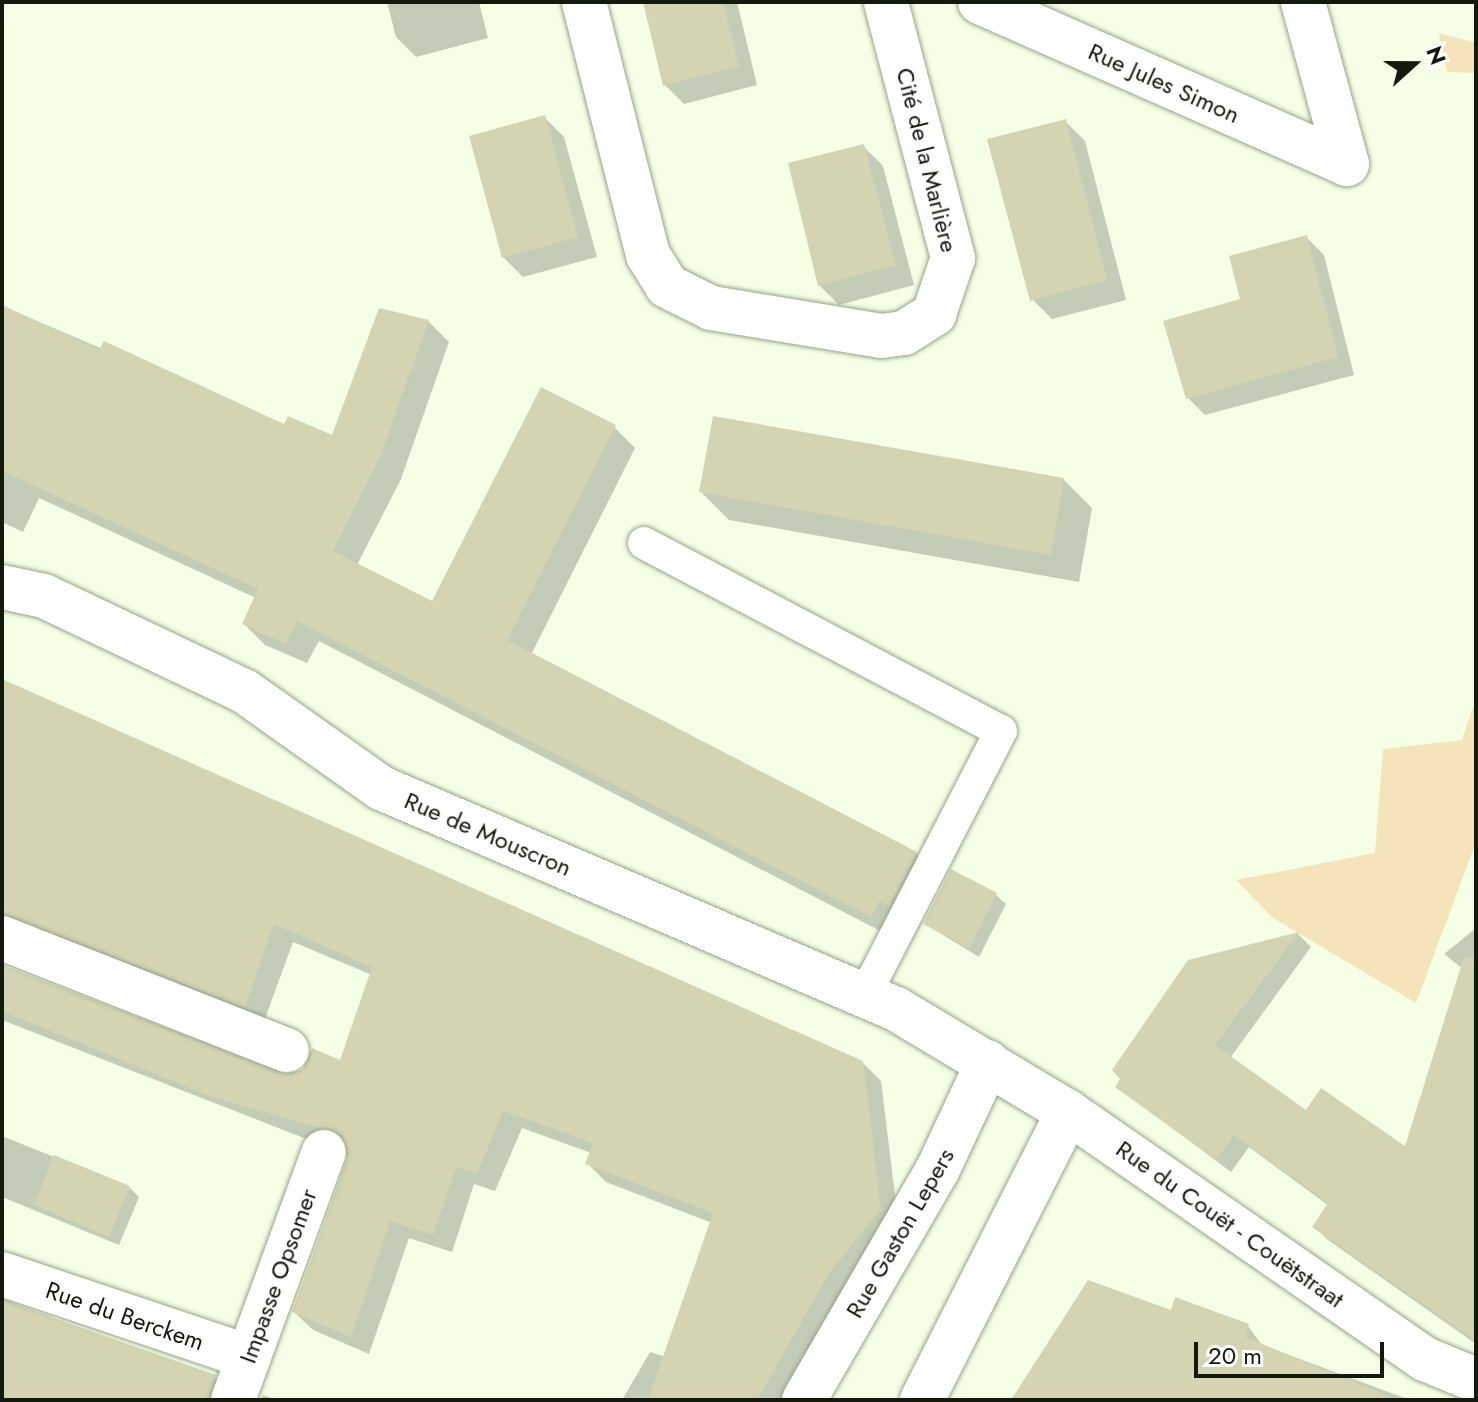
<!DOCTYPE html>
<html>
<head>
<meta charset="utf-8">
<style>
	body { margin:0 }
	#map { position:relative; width:1478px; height:1402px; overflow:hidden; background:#f4ffe5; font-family:Jost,sans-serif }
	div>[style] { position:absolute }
	.green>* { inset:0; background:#f5e3b9 }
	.shadow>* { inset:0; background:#0003 }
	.building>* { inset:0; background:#d4d4b3 }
	.roads { filter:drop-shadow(0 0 2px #98a486) drop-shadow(0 0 2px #98a486) }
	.lane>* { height:32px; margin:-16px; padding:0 16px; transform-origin:16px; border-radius:16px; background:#fff }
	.street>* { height:44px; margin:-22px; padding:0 22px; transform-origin:22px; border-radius:22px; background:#fff }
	span { translate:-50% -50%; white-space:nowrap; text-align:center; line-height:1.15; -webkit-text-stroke:7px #fff; paint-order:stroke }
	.street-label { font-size:24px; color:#14190d }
	.frame { position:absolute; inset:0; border:4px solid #14190d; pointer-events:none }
	.north { position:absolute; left:1374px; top:24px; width:80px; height:80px; -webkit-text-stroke:6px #fff; paint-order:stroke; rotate:69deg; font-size:22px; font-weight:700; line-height:32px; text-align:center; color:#14190d }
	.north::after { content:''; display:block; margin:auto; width:28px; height:36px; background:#14190d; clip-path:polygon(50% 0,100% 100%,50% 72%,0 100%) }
	.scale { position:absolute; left:1194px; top:1342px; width:190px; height:36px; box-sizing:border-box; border:4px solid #14190d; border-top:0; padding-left:10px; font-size:24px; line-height:28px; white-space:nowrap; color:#14190d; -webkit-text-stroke:6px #fff; paint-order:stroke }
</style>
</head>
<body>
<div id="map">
	<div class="green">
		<i style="clip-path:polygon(1439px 33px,1476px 43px,1476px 73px,1447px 72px)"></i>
		<i style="clip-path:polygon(1476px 698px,1476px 842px,1416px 1003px,1273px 918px,1236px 880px,1375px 853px,1383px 749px,1462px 740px)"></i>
	</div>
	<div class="shadow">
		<i style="clip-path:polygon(387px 2px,479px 2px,488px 38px,416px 57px,396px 37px)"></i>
		<i style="clip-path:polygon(644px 2px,737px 2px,757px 85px,684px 104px,665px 85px)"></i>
		<i style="clip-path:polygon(544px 117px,564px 137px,597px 257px,523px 277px,503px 257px)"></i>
		<i style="clip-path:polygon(1065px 121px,1085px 141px,1126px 300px,1052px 319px,1032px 299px)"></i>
		<i style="clip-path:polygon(863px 146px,883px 166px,914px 285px,839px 305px,819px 285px)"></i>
		<i style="clip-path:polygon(1306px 237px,1324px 255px,1354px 375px,1205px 415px,1188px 398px,1242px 301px)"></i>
		<i style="clip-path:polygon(2px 306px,285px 427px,333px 438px,380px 310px,428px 321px,449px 342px,401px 479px,357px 565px,433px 604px,614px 427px,635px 448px,531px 655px,916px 853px,937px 874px,892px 937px,319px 641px,307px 663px,265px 645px,244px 624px,256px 598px,39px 498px,23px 532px,2px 522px)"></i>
		<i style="clip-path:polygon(1064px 480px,1092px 508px,1079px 582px,729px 520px,701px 492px)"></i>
		<i style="clip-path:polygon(2px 681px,862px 1062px,881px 1081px,899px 1228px,786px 1400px,622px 1400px,650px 1352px,666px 1357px,712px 1223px,606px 1182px,588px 1164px,591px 1153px,522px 1128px,495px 1191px,474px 1184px,452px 1252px,409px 1238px,369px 1354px,313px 1330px,294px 1312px,351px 1147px,332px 1149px,2px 1020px,2px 967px,278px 1075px,342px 1063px,372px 975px,293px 942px,263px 1024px,2px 941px)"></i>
		<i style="clip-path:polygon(996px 895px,1006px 904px,979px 957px,925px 924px)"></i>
		<i style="clip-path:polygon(1476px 928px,1476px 1344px,1328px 1240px,1314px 1226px,1329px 1206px,1249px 1147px,1231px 1172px,1118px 1087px,1189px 961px,1298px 934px,1311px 947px,1230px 1058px,1306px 1112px,1407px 1150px,1463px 969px,1444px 954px)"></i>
		<i style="clip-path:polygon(2px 1136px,129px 1187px,139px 1197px,119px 1245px,2px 1197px)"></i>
		<i style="clip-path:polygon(2px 1299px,214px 1377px,233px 1400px,2px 1400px)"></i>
		<i style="clip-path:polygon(1172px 1312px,1248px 1326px,1262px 1345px,1410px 1400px,1013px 1400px)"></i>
		<i style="clip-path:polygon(263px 1395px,277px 1400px,261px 1400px)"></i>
	</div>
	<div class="building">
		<i style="clip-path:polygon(643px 2px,723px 2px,739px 66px,663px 86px)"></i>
		<i style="clip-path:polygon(545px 115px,578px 237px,502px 258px,469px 136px)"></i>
		<i style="clip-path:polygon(1066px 119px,1107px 280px,1030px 301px,987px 139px)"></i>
		<i style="clip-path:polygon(864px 144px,896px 265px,818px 286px,788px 163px)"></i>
		<i style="clip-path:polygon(1307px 235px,1338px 357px,1186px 399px,1163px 321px,1240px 299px,1229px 256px)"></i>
		<i style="clip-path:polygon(2px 305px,99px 350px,104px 341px,284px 424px,288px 416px,332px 435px,379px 308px,429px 320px,380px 457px,333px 551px,432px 601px,541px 387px,616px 425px,507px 640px,917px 852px,889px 906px,879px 901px,871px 917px,297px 621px,286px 644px,242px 624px,258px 589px,2px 471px)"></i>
		<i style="clip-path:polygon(713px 416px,1064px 478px,1051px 555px,699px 492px)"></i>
		<i style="clip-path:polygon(2px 679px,863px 1061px,881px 1209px,830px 1272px,757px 1400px,648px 1400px,713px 1213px,585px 1164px,593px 1143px,503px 1111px,477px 1174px,456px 1167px,433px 1235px,390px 1221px,351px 1337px,292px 1312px,347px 1161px,343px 1135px,207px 1095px,2px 1011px,2px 965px,290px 1075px,303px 1069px,312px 1048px,340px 1060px,372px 967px,274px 924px,245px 1007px,2px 914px)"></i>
		<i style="clip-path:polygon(951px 869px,997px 893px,969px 948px,923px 924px)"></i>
		<i style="clip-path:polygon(1299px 932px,1215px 1045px,1306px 1110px,1321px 1088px,1405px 1146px,1464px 957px,1476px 959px,1476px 1341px,1312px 1227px,1328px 1203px,1234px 1135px,1216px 1160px,1115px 1087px,1120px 1079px,1112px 1070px,1188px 960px)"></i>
		<i style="clip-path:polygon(54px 1155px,130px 1186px,109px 1237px,34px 1205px)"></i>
		<i style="clip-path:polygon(1088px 1280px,1171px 1310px,1175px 1297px,1249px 1324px,1245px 1337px,1398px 1400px,1011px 1400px)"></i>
		<i style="clip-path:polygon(2px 1300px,216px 1375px,209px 1400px,2px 1400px)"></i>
	</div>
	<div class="roads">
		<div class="lane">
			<i style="left:644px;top:543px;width:403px;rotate:27.8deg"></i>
			<i style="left:1001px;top:731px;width:297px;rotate:117.3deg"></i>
		</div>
		<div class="street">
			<i style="left:584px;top:2px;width:261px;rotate:75.8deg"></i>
			<i style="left:648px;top:255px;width:36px;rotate:58deg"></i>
			<i style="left:667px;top:286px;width:49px;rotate:26.6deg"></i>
			<i style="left:711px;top:308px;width:173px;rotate:9.3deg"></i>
			<i style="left:882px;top:336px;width:22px;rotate:-8deg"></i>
			<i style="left:904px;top:333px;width:36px;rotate:-32deg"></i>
			<i style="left:934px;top:314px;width:59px;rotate:-71.3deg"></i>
			<i style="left:953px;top:258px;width:265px;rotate:-104.7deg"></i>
			<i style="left:980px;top:2px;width:401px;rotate:23.8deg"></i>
			<i style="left:1303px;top:2px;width:168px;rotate:74.8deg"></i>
			<i style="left:2px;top:587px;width:43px;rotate:12.1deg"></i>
			<i style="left:44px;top:596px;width:221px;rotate:25.4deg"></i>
			<i style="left:244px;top:691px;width:168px;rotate:35.3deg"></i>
			<i style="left:381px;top:788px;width:560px;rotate:23.23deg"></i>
			<i style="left:896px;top:1009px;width:200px;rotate:30.9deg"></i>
			<i style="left:1068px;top:1112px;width:434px;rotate:34.7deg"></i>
			<i style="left:1425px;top:1359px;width:55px;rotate:22.4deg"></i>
			<i style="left:2px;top:938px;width:306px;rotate:21.5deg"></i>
			<i style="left:2px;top:1274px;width:260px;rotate:18.6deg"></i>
			<i style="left:233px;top:1400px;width:264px;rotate:-69.9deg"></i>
			<i style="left:804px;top:1400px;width:265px;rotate:-59.9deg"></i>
			<i style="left:937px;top:1171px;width:120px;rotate:-64.9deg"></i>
			<i style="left:922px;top:1400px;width:323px;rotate:-63.1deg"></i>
		</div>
	</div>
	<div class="street-label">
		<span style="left:1164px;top:83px;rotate:24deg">Rue Jules Simon</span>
		<span style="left:927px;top:160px;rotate:76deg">Cité de la Marlière</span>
		<span style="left:488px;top:834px;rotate:23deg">Rue de Mouscron</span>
		<span style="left:1230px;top:1224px;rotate:35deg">Rue du Couët - Couëtstraat</span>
		<span style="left:900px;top:1233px;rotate:-60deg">Rue Gaston Lepers</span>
		<span style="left:278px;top:1276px;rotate:-70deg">Impasse Opsomer</span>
		<span style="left:125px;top:1316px;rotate:19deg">Rue du Berckem</span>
	</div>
	<div class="frame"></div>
	<div class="north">N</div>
	<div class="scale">20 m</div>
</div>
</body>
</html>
